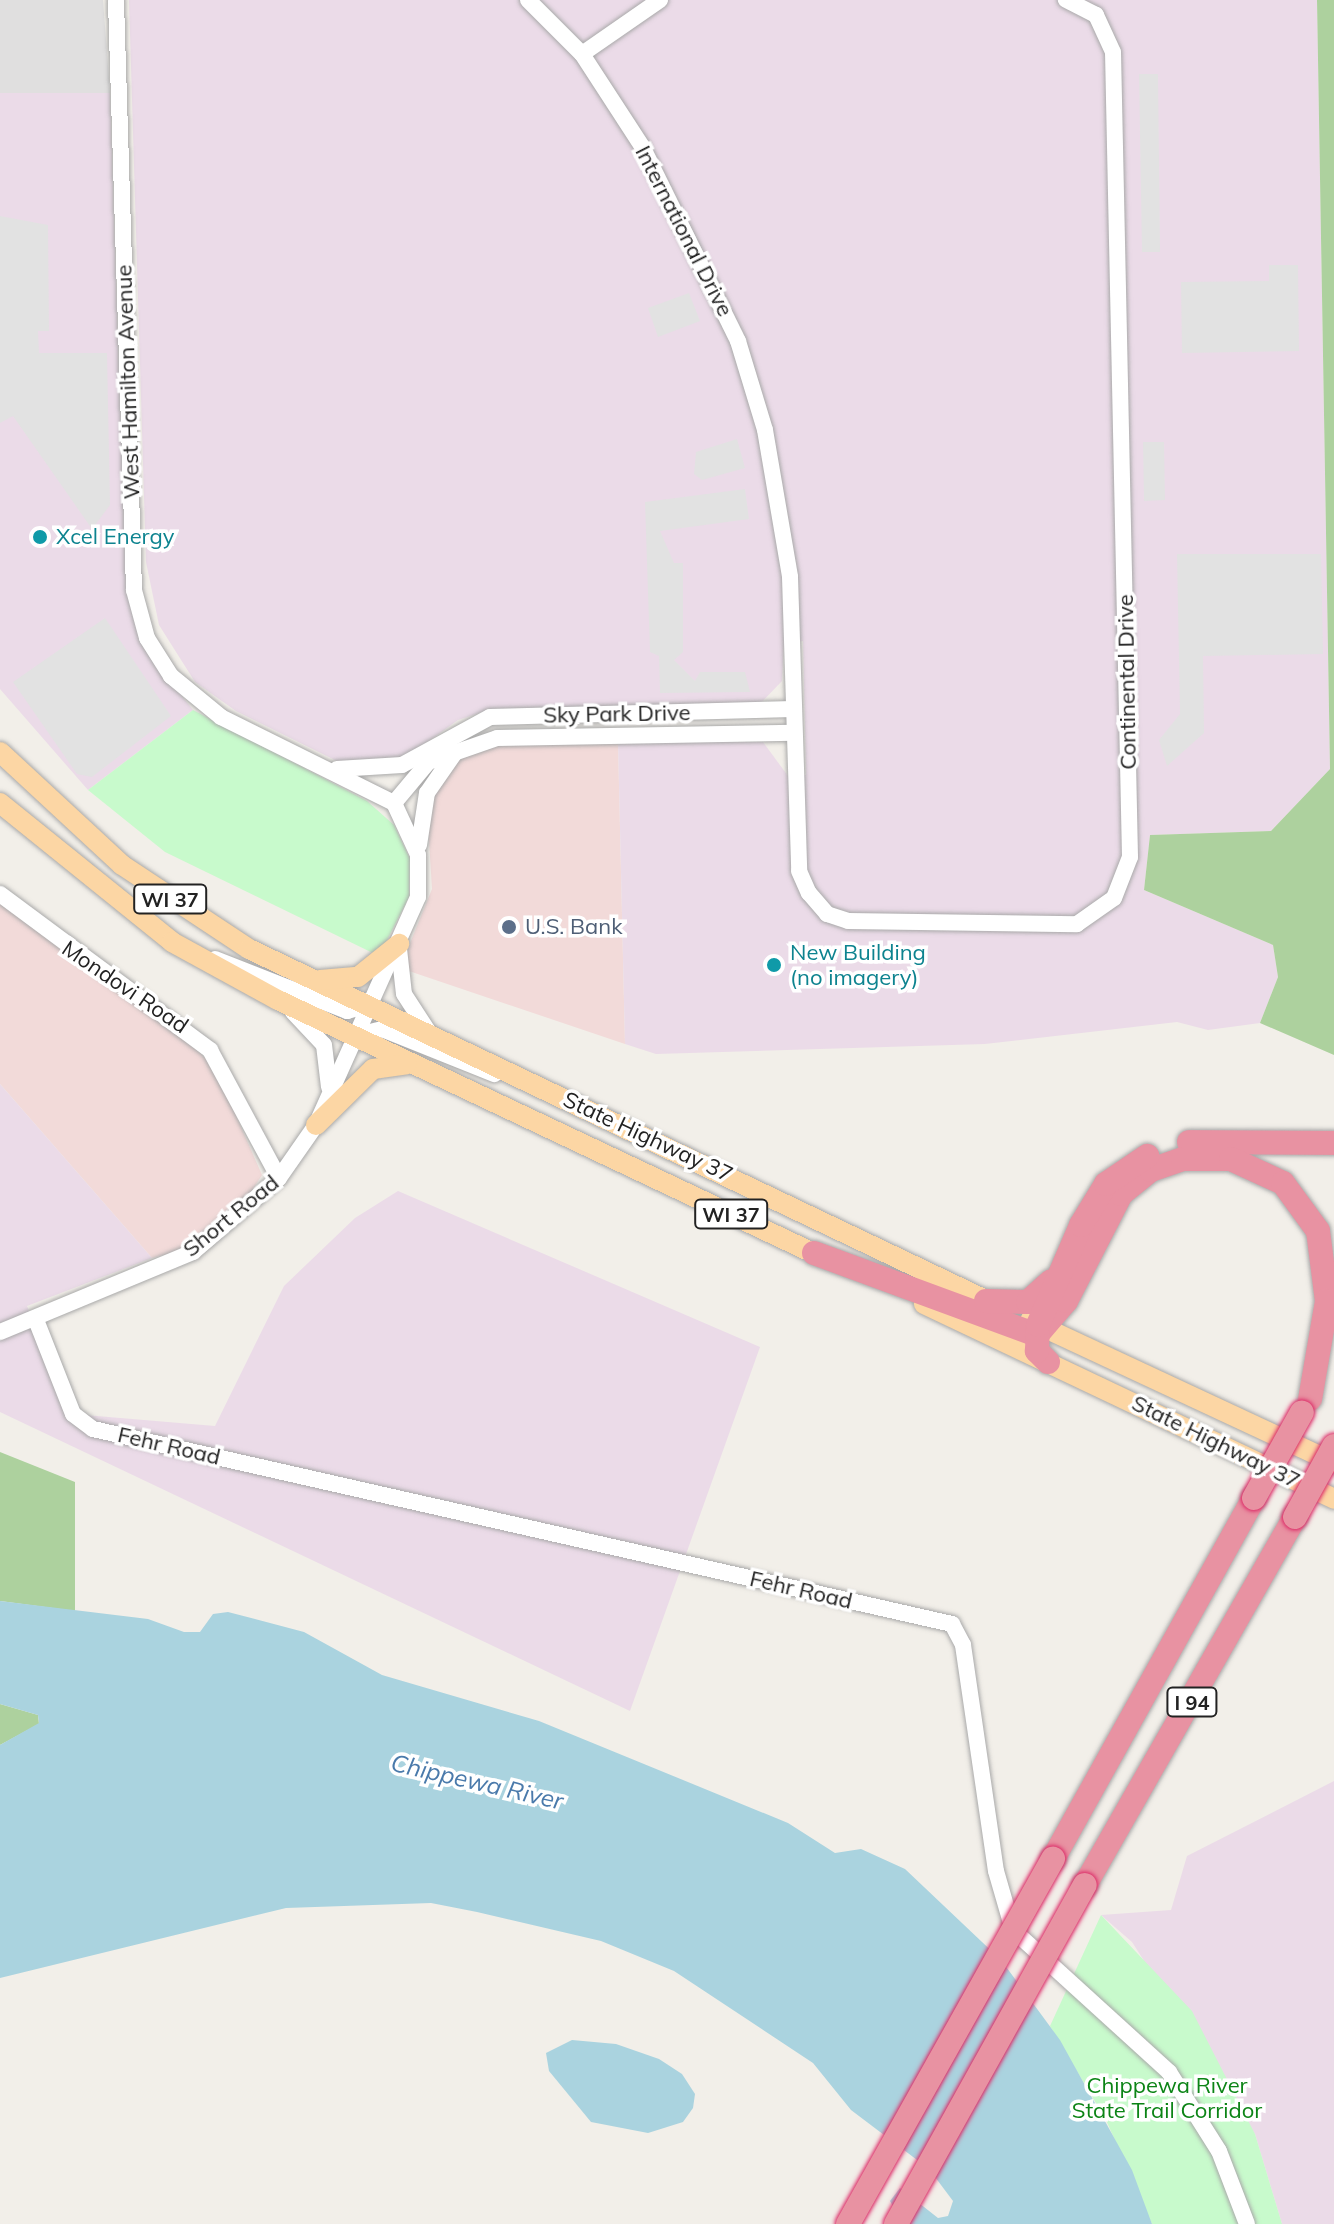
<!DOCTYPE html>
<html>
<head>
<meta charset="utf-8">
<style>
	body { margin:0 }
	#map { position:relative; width:1334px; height:2224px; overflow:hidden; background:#f2efe9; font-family:Mulish,sans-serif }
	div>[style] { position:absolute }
	.residential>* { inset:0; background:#e0dfdf }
	.commercial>* { inset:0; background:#f2dad9 }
	.industrial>* { inset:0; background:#ebdbe8 }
	.forest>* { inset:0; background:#add19e }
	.park>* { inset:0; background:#c8facc }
	.parking>* { inset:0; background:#e2e2e2 }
	.water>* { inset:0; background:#aad3df }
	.roads { filter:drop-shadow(0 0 2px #a9a9a9) drop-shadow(0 0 2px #a9a9a9) }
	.minor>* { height:16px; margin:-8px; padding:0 8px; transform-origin:8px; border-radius:8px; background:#fff }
	.major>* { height:20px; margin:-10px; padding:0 10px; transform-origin:10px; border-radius:10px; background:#fcd6a4 }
	.highway>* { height:24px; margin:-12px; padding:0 12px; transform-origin:12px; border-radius:12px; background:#e892a2 }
	.bridges { filter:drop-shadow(0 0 2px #dc2a67) drop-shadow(0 0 2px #dc2a67) }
	.highway-bridge>* { height:24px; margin:-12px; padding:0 12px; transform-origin:12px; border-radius:12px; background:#e892a2 }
	.dots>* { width:22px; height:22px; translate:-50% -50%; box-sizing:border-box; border:4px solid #fff; border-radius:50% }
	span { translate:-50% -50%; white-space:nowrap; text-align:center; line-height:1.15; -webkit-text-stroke:7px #fff; paint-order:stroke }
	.shield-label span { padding:2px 6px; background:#fff; border:2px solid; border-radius:6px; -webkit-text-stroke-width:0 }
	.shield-label { font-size:20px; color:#222; font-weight:700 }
	.street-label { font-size:22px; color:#222 }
	.culture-label { font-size:22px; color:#0d838f }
	.left { translate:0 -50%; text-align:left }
	.service-label { font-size:22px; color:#4e5e75 }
	.park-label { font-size:22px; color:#0c8416 }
	.water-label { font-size:24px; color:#4a7aab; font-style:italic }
</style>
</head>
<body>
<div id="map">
	<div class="residential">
		<i style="clip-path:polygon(0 0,103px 0,110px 93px,0 93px)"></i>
	</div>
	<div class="commercial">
		<i style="clip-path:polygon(618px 742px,625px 1044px,400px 968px,432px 889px,427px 808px,451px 764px,488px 744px)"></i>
		<i style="clip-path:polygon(0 904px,183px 1035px,216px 1070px,262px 1175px,246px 1200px,184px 1250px,152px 1258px,0 1084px)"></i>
	</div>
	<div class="industrial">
		<i style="clip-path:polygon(129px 0,1317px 0,1330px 769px,1271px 831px,1150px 835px,1144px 890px,1273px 945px,1278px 977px,1260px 1023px,1208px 1030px,1177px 1022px,985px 1044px,656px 1054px,625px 1044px,618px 742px,763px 742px,788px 776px,806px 775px,803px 641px,784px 643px,782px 681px,759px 705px,489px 710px,458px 720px,400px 762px,343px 764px,236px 711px,195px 682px,159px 625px,146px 562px)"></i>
		<i style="clip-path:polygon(0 93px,110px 93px,126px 587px,145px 650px,193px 710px,88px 790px,0 689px)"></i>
		<i style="clip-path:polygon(0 1084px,152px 1258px,27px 1306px,73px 1414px,215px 1426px,284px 1286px,355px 1218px,398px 1191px,760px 1347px,630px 1711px,0 1412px)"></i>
		<i style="clip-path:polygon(1334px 1781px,1334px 2224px,1282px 2224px,1255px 2134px,1132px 1942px,1101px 1915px,1171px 1910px,1187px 1856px)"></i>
	</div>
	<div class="forest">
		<i style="clip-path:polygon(1317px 0,1334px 0,1334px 1055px,1260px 1023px,1278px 977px,1273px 945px,1144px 890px,1150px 835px,1271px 831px,1330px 769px)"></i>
		<i style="clip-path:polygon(0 1452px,75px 1482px,75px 1611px,0 1601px)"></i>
		<i style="clip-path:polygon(0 1704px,38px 1715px,39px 1724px,0 1745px)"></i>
	</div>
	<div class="park">
		<i style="clip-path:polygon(193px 710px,367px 801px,394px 825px,410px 859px,409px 897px,379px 956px,165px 852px,88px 790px)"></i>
		<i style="clip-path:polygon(1101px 1915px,1192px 2011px,1255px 2134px,1282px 2224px,1152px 2224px,1106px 2120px,1050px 2026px)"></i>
	</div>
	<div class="parking">
		<i style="clip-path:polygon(1158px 74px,1160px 252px,1142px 252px,1139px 74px)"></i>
		<i style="clip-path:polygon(0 216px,48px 225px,49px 331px,38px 331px,39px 353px,107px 353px,110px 505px,92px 529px,13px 416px,0 423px)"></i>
		<i style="clip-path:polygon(1269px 265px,1298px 265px,1299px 351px,1182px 353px,1181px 282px,1269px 281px)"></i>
		<i style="clip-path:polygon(689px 293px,700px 321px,658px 337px,648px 308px)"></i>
		<i style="clip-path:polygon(737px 439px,745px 468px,702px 480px,694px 474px,696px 452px)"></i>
		<i style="clip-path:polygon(1143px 442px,1164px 442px,1165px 500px,1144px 501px)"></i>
		<i style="clip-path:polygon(745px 489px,749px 519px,660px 531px,674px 563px,683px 563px,683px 652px,674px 660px,695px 681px,700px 672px,745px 672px,750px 692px,660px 693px,659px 656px,650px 652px,645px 502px)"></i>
		<i style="clip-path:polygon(1177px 554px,1321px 554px,1323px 654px,1203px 656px,1204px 733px,1167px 766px,1159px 740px,1180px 714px)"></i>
		<i style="clip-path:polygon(105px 618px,171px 716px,92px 777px,77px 774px,13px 682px)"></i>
	</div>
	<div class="water">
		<i style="clip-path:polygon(0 1601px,148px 1619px,184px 1632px,200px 1632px,213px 1614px,228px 1612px,304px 1632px,382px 1675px,539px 1721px,788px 1823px,835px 1853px,861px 1849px,905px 1869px,1001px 1960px,1060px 2040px,1132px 2170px,1152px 2224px,903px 2224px,890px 2201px,900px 2188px,938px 2218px,948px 2216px,953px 2201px,929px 2169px,851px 2110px,813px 2063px,674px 1971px,601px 1941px,477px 1912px,431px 1903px,286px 1908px,0 1978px,0 1745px,39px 1723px,38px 1715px,0 1704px)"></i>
		<i style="clip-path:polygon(572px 2040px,616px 2044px,659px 2059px,682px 2074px,695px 2094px,693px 2108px,683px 2122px,648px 2133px,591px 2122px,549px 2071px,546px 2053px)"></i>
	</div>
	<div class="roads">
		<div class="minor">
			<i style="left:528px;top:0;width:76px;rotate:45deg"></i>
			<i style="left:582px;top:54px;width:112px;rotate:57deg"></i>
			<i style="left:643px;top:148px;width:215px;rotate:63.8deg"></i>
			<i style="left:738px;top:341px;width:93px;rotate:73.1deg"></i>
			<i style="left:765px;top:430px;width:149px;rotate:80.3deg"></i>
			<i style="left:790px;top:577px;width:294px;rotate:88.2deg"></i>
			<i style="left:799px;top:871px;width:24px;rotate:66deg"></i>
			<i style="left:809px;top:893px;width:28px;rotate:49deg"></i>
			<i style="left:827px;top:914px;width:22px;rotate:18deg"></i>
			<i style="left:848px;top:921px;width:229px;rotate:0.8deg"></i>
			<i style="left:1077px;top:924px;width:45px;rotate:-35.1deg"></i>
			<i style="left:1114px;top:898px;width:44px;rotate:-68.7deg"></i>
			<i style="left:1130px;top:857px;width:805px;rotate:-91.21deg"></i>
			<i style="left:1113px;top:52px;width:41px;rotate:-114.7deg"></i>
			<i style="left:1096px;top:15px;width:34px;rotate:-153deg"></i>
			<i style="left:582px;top:54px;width:95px;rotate:-34.7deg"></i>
			<i style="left:431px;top:761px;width:70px;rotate:-19.2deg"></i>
			<i style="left:497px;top:738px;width:297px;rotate:-1deg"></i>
			<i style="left:337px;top:769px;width:65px;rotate:-3.5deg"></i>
			<i style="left:402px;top:765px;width:100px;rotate:-28.6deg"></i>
			<i style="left:490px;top:717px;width:303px;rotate:-1.5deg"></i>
			<i style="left:394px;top:803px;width:65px;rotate:-50deg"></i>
			<i style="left:419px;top:845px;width:53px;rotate:-81.3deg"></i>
			<i style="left:427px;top:793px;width:47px;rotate:-55.3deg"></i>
			<i style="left:0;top:894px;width:262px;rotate:36.6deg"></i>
			<i style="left:210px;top:1050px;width:145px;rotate:61.7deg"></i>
			<i style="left:399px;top:949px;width:45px;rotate:83.7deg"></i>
			<i style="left:404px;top:994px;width:48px;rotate:57deg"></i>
			<i style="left:215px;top:959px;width:142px;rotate:21.5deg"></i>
			<i style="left:347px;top:1011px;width:22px;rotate:-16deg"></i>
			<i style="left:293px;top:1012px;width:45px;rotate:46.8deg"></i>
			<i style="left:324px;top:1045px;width:42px;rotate:83.2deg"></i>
			<i style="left:354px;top:1036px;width:29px;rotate:-14deg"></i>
			<i style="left:382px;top:1029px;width:121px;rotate:21.9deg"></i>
			<i style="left:36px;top:1320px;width:101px;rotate:68.5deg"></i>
			<i style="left:73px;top:1414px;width:25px;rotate:37deg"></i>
			<i style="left:93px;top:1429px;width:881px;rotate:12.79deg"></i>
			<i style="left:952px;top:1624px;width:24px;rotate:62deg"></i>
			<i style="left:963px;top:1645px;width:228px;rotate:81.7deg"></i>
			<i style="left:996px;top:1871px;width:61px;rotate:73.9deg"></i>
			<i style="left:1013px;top:1930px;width:211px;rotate:42.3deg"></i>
			<i style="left:1169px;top:2072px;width:93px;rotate:57.7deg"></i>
			<i style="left:1219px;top:2151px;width:78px;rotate:69deg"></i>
			<i style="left:0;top:1332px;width:209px;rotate:-22.5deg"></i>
			<i style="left:193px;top:1252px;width:113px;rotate:-40.7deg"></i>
			<i style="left:279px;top:1178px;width:65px;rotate:-55.1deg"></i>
			<i style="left:316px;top:1125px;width:250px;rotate:-65.9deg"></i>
			<i style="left:418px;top:897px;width:42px;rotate:-90deg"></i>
			<i style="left:418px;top:855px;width:57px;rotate:-114.8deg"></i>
			<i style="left:394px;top:803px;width:193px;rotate:-153.6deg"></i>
			<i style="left:221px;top:717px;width:65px;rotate:-140.6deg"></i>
			<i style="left:171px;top:676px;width:45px;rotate:-122.3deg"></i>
			<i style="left:147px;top:638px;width:50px;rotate:-105.2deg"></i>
			<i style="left:134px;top:590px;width:590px;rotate:-91.75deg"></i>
		</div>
		<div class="major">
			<i style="left:0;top:752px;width:166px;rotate:42.8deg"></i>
			<i style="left:122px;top:865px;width:152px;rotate:33.5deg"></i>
			<i style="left:249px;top:949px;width:830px;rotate:25.48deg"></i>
			<i style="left:0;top:803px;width:221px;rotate:38.9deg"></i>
			<i style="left:172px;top:942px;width:121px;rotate:28.7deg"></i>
			<i style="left:278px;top:1000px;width:606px;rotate:25.3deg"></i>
			<i style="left:320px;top:980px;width:38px;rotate:-5deg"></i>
			<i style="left:358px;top:977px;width:53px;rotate:-38.8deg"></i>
			<i style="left:316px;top:1125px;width:80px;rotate:-44.5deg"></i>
			<i style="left:373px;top:1069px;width:34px;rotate:-8deg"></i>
			<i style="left:924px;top:1304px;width:454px;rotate:25.4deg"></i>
			<i style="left:1030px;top:1321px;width:336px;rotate:25deg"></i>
		</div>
		<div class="highway">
			<i style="left:1189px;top:1142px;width:145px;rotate:0.4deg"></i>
			<i style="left:814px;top:1253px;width:238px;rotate:20.2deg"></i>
			<i style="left:1037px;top:1335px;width:45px;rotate:-49.5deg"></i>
			<i style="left:1066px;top:1301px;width:120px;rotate:-62.8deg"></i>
			<i style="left:1121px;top:1194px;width:38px;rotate:-39deg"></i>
			<i style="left:1151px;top:1170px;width:34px;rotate:-19deg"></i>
			<i style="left:1183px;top:1159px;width:48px"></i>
			<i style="left:1231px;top:1159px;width:57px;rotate:24.8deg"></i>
			<i style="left:1283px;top:1183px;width:59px;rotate:53.9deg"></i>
			<i style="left:1318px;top:1231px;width:71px;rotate:82.7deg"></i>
			<i style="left:1327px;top:1301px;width:99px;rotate:99.8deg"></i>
			<i style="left:986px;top:1301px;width:42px;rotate:1.4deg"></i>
			<i style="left:1028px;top:1302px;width:31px;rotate:-42deg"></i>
			<i style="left:1048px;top:1362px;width:16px;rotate:-135deg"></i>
			<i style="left:1037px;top:1351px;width:26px;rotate:-88deg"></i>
			<i style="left:1038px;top:1325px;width:109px;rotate:-66.7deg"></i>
			<i style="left:1081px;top:1225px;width:48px;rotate:-58.6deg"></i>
			<i style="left:1106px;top:1184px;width:50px;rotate:-34.3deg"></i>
			<i style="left:1053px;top:1859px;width:413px;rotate:-60.9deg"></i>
			<i style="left:1085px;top:1885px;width:424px;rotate:-60.3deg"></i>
		</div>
	</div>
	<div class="bridges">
		<div class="highway-bridge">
			<i style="left:1254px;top:1498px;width:98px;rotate:-60.8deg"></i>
			<i style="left:1295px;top:1517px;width:81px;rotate:-61.2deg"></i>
			<i style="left:848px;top:2224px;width:419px;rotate:-60.7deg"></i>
			<i style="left:896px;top:2224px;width:388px;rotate:-60.9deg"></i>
		</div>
	</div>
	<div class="dots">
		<i style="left:40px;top:537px;background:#0f9aa8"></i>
		<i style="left:509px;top:927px;background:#5c6f8a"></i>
		<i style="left:774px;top:965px;background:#0f9aa8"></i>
	</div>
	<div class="shield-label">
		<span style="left:170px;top:899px">WI 37</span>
		<span style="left:731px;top:1214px">WI 37</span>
		<span style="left:1192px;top:1702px">I 94</span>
	</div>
	<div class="street-label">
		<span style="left:684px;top:231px;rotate:63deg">International Drive</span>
		<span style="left:128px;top:382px;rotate:-92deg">West Hamilton Avenue</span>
		<span style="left:1127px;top:682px;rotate:-91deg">Continental Drive</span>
		<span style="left:617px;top:714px;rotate:-1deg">Sky Park Drive</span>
		<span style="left:125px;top:987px;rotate:34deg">Mondovi Road</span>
		<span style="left:648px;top:1137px;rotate:25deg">State Highway 37</span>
		<span style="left:231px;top:1216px;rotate:-39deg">Short Road</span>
		<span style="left:1216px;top:1442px;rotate:26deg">State Highway 37</span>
		<span style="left:169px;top:1446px;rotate:13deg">Fehr Road</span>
		<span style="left:801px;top:1590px;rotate:13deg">Fehr Road</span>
	</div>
	<div class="culture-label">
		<span class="left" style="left:56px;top:537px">Xcel Energy</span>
		<span class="left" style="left:790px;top:965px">New Building<br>(no imagery)</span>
	</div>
	<div class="service-label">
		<span class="left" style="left:525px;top:927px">U.S. Bank</span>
	</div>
	<div class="park-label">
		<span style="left:1167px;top:2098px">Chippewa River<br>State Trail Corridor</span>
	</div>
	<div class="water-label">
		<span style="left:477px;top:1782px;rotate:13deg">Chippewa River</span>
	</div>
</div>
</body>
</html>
